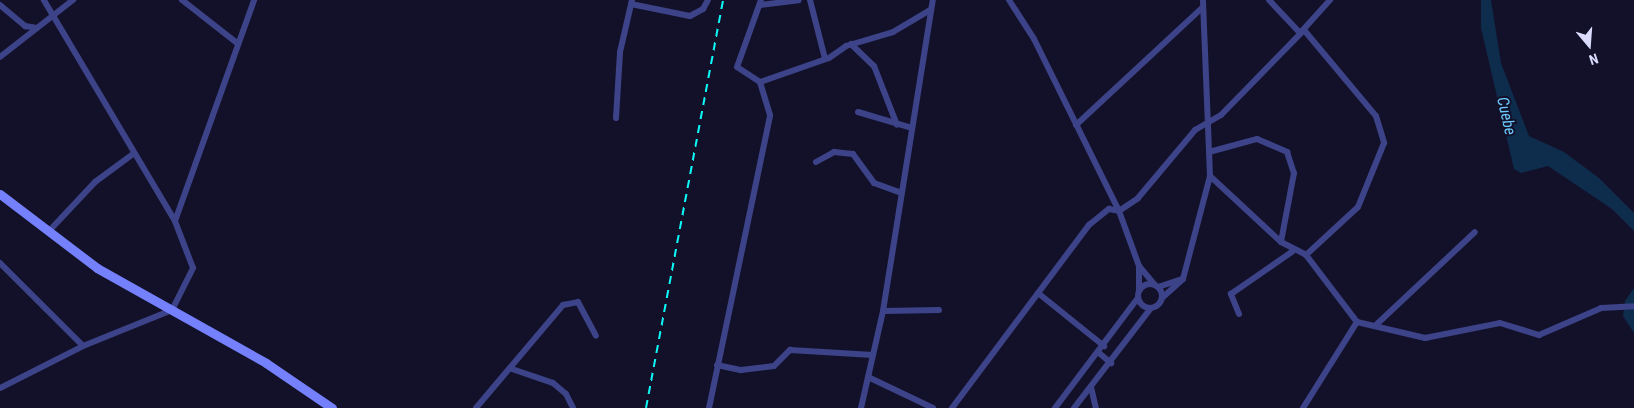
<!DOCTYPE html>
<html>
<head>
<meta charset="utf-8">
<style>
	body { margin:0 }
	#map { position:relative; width:1634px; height:408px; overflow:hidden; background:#13112a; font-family:"Roboto Condensed",sans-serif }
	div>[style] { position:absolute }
	.water>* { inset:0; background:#0e2c4c }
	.street>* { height:6px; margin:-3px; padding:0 3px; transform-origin:3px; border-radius:3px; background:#3d4388 }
	.street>.ring { margin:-3px; padding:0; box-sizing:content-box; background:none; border:6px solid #3d4388; border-radius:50% }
	.secondary>* { height:9px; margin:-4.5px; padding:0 4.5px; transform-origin:4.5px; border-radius:4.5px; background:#7480fc }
	.rail>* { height:2px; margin-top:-1px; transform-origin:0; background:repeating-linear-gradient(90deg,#0bfaf7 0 8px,transparent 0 14px) }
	span { translate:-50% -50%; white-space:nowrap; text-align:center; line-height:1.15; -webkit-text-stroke:4px #13112a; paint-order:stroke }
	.water-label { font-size:16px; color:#6bcafc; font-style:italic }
	.north { position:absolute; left:1564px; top:20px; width:50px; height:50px; -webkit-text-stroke:4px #13112a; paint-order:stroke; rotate:162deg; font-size:14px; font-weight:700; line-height:20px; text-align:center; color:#dbdbfe }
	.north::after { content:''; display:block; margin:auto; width:18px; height:22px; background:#dbdbfe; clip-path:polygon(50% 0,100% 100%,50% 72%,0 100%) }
</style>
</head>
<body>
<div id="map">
	<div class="water">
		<i style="clip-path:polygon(1481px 0,1491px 0,1501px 63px,1529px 136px,1564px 152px,1599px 178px,1634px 213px,1634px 231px,1612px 209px,1548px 166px,1521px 173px,1514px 169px,1481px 28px)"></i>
		<i style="clip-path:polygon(1634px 288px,1634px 333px,1623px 316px,1625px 301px)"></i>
	</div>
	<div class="street">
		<i style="left:182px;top:0;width:70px;rotate:38deg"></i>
		<i style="left:810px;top:0;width:61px;rotate:75.7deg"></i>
		<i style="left:1009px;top:0;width:46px;rotate:57.3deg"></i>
		<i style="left:1034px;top:39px;width:192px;rotate:63.7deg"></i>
		<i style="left:1119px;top:211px;width:59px;rotate:70deg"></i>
		<i style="left:1139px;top:266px;width:24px;rotate:90deg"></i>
		<i style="left:1269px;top:0;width:45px;rotate:46.8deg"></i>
		<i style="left:1300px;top:33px;width:4px;rotate:-45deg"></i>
		<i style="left:631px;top:4px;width:60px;rotate:11.5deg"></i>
		<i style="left:690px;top:16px;width:15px;rotate:-28deg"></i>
		<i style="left:703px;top:9px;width:10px;rotate:-61deg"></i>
		<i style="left:0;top:5px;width:33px;rotate:40deg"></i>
		<i style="left:25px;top:26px;width:12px;rotate:9deg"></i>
		<i style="left:760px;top:5px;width:39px;rotate:-7deg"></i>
		<i style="left:1302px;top:31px;width:42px;rotate:-47.9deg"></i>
		<i style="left:851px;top:44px;width:32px;rotate:44deg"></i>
		<i style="left:874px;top:66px;width:63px;rotate:68.7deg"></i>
		<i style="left:0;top:57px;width:93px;rotate:-38deg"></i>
		<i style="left:760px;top:82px;width:73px;rotate:-19.2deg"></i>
		<i style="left:829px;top:58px;width:21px;rotate:-35deg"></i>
		<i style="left:846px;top:46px;width:49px;rotate:-16.6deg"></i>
		<i style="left:893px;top:32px;width:43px;rotate:-30.7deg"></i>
		<i style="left:858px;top:112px;width:56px;rotate:16.5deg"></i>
		<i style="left:616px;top:118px;width:66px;rotate:-86.5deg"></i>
		<i style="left:620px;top:52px;width:53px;rotate:-77deg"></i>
		<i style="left:1076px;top:125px;width:171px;rotate:-42.9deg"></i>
		<i style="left:1209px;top:152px;width:50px;rotate:-15.2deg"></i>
		<i style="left:1257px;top:139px;width:33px;rotate:23deg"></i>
		<i style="left:1287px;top:152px;width:22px;rotate:72deg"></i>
		<i style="left:1294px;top:173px;width:70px;rotate:100.7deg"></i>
		<i style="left:816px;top:162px;width:21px;rotate:-29deg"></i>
		<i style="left:834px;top:152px;width:19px;rotate:6deg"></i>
		<i style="left:853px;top:154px;width:36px;rotate:54deg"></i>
		<i style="left:874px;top:183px;width:29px;rotate:20deg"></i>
		<i style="left:1210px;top:176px;width:97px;rotate:42.9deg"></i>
		<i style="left:1281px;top:242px;width:28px;rotate:27deg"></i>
		<i style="left:1306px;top:255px;width:84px;rotate:52.7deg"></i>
		<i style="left:1357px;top:322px;width:70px;rotate:13.2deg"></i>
		<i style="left:1425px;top:338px;width:76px;rotate:-11.3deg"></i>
		<i style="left:1500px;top:323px;width:41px;rotate:17.1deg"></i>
		<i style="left:1539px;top:335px;width:68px;rotate:-23.5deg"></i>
		<i style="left:1601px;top:308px;width:33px;rotate:-3deg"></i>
		<i style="left:175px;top:221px;width:235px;rotate:-70.3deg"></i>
		<i style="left:50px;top:230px;width:66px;rotate:-46.8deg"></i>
		<i style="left:95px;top:182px;width:47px;rotate:-36.4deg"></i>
		<i style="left:0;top:263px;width:117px;rotate:45deg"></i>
		<i style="left:1139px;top:266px;width:23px;rotate:50deg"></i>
		<i class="ring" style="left:1138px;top:284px;width:18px;height:18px"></i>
		<i style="left:1158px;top:287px;width:26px;rotate:-18deg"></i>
		<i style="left:1038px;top:293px;width:85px;rotate:38.8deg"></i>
		<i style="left:1162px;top:298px;width:28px;rotate:-42deg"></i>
		<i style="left:1183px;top:279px;width:106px;rotate:-75.3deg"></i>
		<i style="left:1210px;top:176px;width:176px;rotate:-92.3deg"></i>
		<i style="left:883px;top:311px;width:56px;rotate:-1deg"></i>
		<i style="left:1239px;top:314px;width:22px;rotate:-112deg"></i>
		<i style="left:1231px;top:294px;width:75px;rotate:-34.7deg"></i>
		<i style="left:1377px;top:324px;width:134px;rotate:-43.2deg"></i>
		<i style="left:1099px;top:353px;width:16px;rotate:40deg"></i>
		<i style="left:717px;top:365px;width:25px;rotate:12deg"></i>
		<i style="left:741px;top:370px;width:33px;rotate:-7deg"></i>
		<i style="left:774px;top:366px;width:23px;rotate:-45deg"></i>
		<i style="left:790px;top:350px;width:83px;rotate:3.4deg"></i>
		<i style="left:512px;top:369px;width:43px;rotate:18.9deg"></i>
		<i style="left:553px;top:383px;width:17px;rotate:40deg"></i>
		<i style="left:566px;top:394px;width:16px;rotate:63deg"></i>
		<i style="left:868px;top:377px;width:72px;rotate:25.5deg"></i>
		<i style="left:1091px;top:387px;width:22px;rotate:77deg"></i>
		<i style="left:0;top:388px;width:93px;rotate:-26.8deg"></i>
		<i style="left:83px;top:346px;width:96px;rotate:-22deg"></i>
		<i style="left:172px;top:310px;width:47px;rotate:-63.4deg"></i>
		<i style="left:193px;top:268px;width:50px;rotate:-111deg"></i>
		<i style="left:175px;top:221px;width:257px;rotate:-120.7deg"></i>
		<i style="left:476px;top:408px;width:135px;rotate:-49.8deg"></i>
		<i style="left:563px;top:305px;width:15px;rotate:-11deg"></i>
		<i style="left:578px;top:302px;width:38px;rotate:62deg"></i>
		<i style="left:709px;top:408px;width:299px;rotate:-78.2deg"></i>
		<i style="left:770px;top:115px;width:34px;rotate:-107deg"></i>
		<i style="left:760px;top:82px;width:27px;rotate:-147deg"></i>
		<i style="left:737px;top:67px;width:71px;rotate:-70.3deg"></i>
		<i style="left:861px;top:408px;width:99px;rotate:-77.2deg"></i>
		<i style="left:883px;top:311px;width:315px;rotate:-80.9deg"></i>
		<i style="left:952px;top:408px;width:229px;rotate:-53.2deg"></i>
		<i style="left:1089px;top:225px;width:26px;rotate:-39deg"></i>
		<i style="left:1109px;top:209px;width:10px;rotate:11deg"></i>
		<i style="left:1119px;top:211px;width:23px;rotate:-34deg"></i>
		<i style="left:1138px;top:198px;width:89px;rotate:-50deg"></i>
		<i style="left:1195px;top:130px;width:30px;rotate:-30deg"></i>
		<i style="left:1221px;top:115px;width:119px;rotate:-45.7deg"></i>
		<i style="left:1304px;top:30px;width:112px;rotate:50.1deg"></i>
		<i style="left:1376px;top:116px;width:28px;rotate:73deg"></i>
		<i style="left:1384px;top:143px;width:69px;rotate:112.1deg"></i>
		<i style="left:1358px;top:207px;width:71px;rotate:137.3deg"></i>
		<i style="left:1055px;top:408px;width:138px;rotate:-53deg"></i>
		<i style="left:1074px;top:408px;width:126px;rotate:-52.4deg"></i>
		<i style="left:1303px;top:408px;width:102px;rotate:-57.9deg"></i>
	</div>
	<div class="secondary">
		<i style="left:0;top:194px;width:122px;rotate:37.3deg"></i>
		<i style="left:97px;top:268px;width:194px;rotate:29.3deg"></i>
		<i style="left:266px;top:363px;width:80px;rotate:34.3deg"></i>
	</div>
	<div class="rail">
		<i style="left:646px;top:408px;width:415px;rotate:-79.3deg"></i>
	</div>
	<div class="water-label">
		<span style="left:1506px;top:116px;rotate:77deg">Cuebe</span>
	</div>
	<div class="north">N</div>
</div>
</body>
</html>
